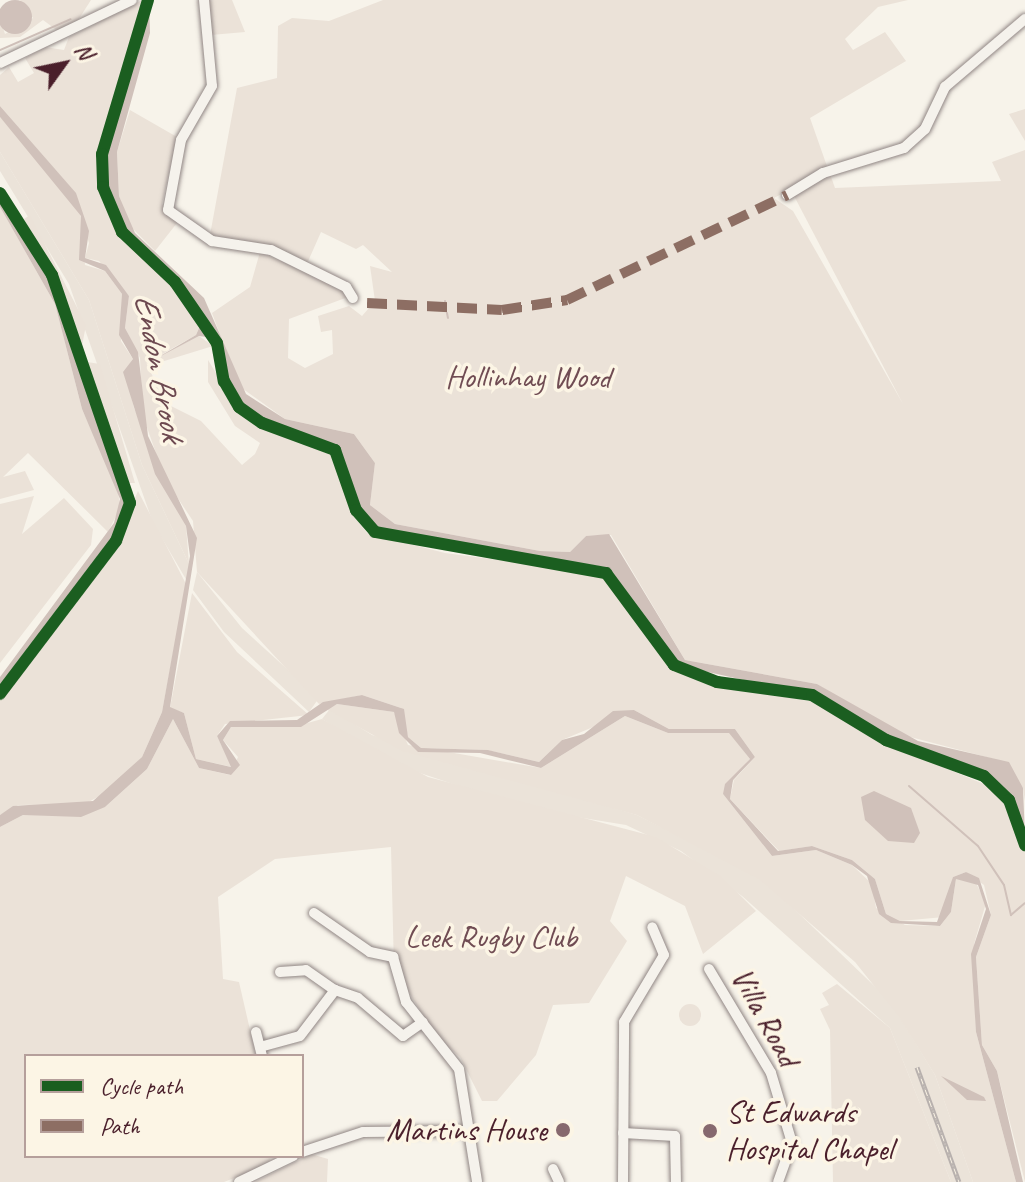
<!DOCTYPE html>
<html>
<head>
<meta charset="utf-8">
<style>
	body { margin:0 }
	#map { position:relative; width:1025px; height:1182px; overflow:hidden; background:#f7f3ea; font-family:Caveat,sans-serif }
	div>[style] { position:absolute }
	.built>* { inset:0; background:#ebe3d9 }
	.green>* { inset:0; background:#ebe2d8 }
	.round { border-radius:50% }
	.water>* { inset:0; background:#d0c1ba }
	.stream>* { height:2px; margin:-1px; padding:0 1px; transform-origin:1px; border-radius:1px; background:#d0c1ba }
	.roads { filter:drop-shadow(0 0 2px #908684) drop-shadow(0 0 2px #908684) }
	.minor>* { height:10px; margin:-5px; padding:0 5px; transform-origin:5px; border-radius:5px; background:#f5f2ec }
	.rail>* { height:5px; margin-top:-2.5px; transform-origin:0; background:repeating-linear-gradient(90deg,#fcf5e5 0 6px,#b8b1ae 0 12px); box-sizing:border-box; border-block:2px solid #b8b1ae }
	.quiet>* { height:10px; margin-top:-5px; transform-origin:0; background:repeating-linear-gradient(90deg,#8d6e63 0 20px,transparent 0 30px) }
	.cycleway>* { height:12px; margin:-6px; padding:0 6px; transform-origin:6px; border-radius:6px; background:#1b5e20 }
	.dots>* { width:22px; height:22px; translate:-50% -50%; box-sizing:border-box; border:4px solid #fcf5e5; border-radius:50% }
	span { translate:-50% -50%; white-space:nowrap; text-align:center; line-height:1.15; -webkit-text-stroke:7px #fcf5e5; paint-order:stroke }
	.park-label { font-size:32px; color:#704c53 }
	.street-label { font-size:32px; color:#4a1f2b }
	.poi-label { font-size:32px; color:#4a1f2b }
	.left { translate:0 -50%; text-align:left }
	.right { translate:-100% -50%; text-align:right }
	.water-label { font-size:34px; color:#6d4950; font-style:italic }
	.legend { position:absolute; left:24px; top:1054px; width:280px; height:104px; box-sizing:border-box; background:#fcf5e5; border:2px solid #b59f9b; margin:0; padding:10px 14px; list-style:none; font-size:24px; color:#4a1f2b }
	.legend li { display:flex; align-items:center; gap:16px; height:40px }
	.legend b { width:40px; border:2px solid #b59f9b }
	.north { position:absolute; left:24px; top:24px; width:80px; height:80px; -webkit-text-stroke:6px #fcf5e5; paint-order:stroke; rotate:57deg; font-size:22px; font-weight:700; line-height:32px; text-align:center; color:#4a1f2b }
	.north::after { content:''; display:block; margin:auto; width:28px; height:36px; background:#4a1f2b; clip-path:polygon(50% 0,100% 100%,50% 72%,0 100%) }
</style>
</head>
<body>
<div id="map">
	<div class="built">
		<i style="clip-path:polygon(0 152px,89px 300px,142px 465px,189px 564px,187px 581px,153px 523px,69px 284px,0 171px)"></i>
		<i style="clip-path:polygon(197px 572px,242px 628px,319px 698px,309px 712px,224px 632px,193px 590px)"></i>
		<i style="clip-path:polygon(330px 709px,372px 735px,637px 815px,763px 879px,890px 1001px,935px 1075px,973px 1182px,951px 1182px,890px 1028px,742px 896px,681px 851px,626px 825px,528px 809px,399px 766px,322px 719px)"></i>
	</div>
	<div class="green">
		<i style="clip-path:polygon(20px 0,91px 0,75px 25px,58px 31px,43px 20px,20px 37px,0 38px,0 19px,5px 34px,33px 18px)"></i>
		<i style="clip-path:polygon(142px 0,149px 0,102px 170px,111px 209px,203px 319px,196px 335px,157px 357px,199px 336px,213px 346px,148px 366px,165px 403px,201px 421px,242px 465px,255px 454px,260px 443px,235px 426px,208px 382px,208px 360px,238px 409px,336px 455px,352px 514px,367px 533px,445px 553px,592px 572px,610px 583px,668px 667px,736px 689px,827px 704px,883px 742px,998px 790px,1025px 850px,1025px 1182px,997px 1071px,982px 1045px,976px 957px,991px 915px,984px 885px,966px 872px,953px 877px,944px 917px,900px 921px,886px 914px,875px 879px,852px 860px,812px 846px,779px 851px,730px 799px,734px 780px,755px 757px,735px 729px,669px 729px,634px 710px,562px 740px,539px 762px,487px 750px,421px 748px,408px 737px,401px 708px,362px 695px,319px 704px,197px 572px,193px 521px,165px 479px,143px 416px,140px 358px,125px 328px,129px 296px,99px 261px,85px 258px,89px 243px,73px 190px,0 106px,0 75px,9px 67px,18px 82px,34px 73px,25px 58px,45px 47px,64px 50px,69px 37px)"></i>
		<i style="clip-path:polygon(208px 0,232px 0,245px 32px,211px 35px)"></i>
		<i style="clip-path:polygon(383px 0,908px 0,878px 7px,845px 39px,853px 50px,885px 32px,906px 61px,810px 118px,828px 169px,774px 198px,793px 211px,903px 404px,793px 194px,830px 174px,835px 188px,1001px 181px,992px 162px,1025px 150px,1025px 801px,1023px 788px,994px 759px,899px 734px,817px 684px,685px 660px,611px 535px,586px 536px,570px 552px,540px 551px,395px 524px,370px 505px,375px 463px,354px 434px,285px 419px,239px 386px,212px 313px,250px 287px,260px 252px,341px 287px,348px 297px,289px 319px,288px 358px,305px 368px,333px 354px,332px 330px,321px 332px,318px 316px,349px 306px,362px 316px,375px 301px,370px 266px,392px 272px,363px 245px,356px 249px,321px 232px,306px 266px,272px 247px,210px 235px,237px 88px,277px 78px,278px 26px,292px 18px,329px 21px)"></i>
		<i style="clip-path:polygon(1025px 109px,1025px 141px,1009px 114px)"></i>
		<i style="clip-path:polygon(130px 110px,177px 137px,162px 204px,177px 223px,155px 251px,130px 226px,119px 196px,117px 152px)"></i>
		<i style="clip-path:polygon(0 117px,69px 194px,81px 216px,85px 265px,105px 271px,122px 294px,121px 341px,133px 359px,125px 371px,134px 408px,186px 526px,189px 564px,142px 465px,89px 300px,0 152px)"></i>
		<i style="clip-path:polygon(0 207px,55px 304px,82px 409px,118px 490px,120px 508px,108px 532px,28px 453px,3px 477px,25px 471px,34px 490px,0 499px)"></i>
		<i style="clip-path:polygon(30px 215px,86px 325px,82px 346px,87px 362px,100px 364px,135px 483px,128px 483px,97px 411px,62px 295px,24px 219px)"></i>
		<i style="clip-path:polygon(138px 491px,186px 584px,162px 712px,142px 757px,103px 794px,85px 804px,18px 805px,0 815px,0 699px,116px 543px)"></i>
		<i style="clip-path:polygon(34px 496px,22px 534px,64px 498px,93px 529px,91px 545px,0 663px,0 504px)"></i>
		<i style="clip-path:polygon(192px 593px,237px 652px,309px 715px,225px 724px,217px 736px,232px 767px,196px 759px,184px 713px,170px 708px)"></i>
		<i style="clip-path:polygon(337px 704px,394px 712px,408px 745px,541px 768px,625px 716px,668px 733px,729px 732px,750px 759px,723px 794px,772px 856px,816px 850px,852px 865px,872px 884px,876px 908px,905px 925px,940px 926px,951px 912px,956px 879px,974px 879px,986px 903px,974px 944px,976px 1032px,1016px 1182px,973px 1182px,935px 1075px,899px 1017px,855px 962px,760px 880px,637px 815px,402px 751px,326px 709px)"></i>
		<i style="clip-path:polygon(173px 719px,199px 768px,230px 775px,238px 757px,223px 740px,231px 727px,293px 727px,322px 719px,428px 777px,656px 837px,722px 877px,756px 911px,703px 954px,685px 906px,626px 876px,610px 921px,627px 941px,589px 1003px,553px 1005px,536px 1055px,497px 1101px,482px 1101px,460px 1057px,437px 1037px,394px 969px,391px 847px,275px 859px,218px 897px,223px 979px,239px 982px,256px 1056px,26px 1056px,26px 1156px,272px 1156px,267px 1165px,224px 1182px,0 1182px,0 827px,23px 815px,105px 807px,147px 769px)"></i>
		<i style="clip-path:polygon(837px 984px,890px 1028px,951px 1182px,833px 1182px,830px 1030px,820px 1009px,829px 1005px,822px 993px)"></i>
		<i class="round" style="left:679px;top:1004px;width:22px;height:22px"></i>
		<i style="clip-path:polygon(311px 1154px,328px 1159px,327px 1182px,255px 1182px)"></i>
	</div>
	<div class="water">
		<i style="clip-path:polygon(149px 0,150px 33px,117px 152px,119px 196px,135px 233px,204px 298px,246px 394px,285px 419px,354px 434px,375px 463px,370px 505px,395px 524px,540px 551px,570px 552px,586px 536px,609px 534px,685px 660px,817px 684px,918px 741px,1009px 762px,1023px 788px,1025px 838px,1011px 800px,987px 775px,876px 732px,830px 699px,681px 666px,660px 649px,605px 567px,374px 531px,357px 510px,339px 451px,246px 411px,227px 382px,214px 338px,199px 336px,157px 358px,196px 335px,203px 319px,178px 282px,125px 233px,102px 170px)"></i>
		<i class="round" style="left:-2px;top:0;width:34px;height:34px"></i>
		<i style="clip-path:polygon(0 106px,76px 193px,89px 231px,85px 258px,106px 265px,129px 296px,125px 328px,138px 352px,148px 436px,197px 538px,170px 707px,184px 713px,196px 759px,231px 767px,217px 736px,230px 721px,297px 720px,323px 702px,362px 695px,404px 709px,408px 737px,421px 748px,488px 750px,539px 762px,562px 740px,584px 734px,613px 711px,634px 710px,669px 729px,735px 729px,755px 757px,733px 780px,730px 799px,778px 851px,812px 846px,852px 860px,875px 879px,886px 914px,900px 921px,937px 922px,953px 877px,966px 872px,979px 878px,991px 915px,976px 957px,982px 1045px,997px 1071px,1023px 1182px,1016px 1182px,976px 1032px,971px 954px,986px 909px,978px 885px,956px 879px,951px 912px,940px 926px,891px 923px,879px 914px,867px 876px,852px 865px,816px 850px,772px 856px,723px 794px,725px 784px,750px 759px,729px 733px,668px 733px,625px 716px,541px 768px,480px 753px,418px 752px,399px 733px,394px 712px,337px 704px,301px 727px,231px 727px,223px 740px,240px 765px,231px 775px,199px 768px,173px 719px,147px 769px,105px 807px,81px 817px,23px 815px,0 827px,0 815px,13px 806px,93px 801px,142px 757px,162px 712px,190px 556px,186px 526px,155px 474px,123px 372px,133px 359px,119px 335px,122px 294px,105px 271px,79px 260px,81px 216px,0 117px)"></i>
		<i style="clip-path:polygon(0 194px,25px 224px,58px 292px,128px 505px,113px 542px,0 690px,0 677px,114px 523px,120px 499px,82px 409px,55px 304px,0 207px)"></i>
		<i style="clip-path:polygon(874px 791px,911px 808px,920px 833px,914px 843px,888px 841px,865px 820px,861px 797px)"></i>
		<i style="clip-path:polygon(941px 1076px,984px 1097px,986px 1101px,967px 1100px)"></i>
	</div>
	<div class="stream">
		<i style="left:0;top:50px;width:77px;rotate:-23.6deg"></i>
		<i style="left:445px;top:301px;width:5px;rotate:79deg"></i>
		<i style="left:447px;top:313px;width:5px;rotate:79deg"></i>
		<i style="left:909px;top:786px;width:91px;rotate:41deg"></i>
		<i style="left:978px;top:846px;width:47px;rotate:56.3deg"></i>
		<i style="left:1004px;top:885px;width:31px;rotate:77deg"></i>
		<i style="left:1011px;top:915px;width:18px;rotate:-41deg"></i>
	</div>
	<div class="roads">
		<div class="minor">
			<i style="left:204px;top:0;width:86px;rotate:84.7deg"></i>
			<i style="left:212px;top:86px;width:62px;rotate:119.9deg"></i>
			<i style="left:181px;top:140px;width:71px;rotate:100.5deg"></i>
			<i style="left:168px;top:210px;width:54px;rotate:35.2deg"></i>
			<i style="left:212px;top:241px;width:60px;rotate:8.7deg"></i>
			<i style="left:271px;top:250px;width:84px;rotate:26.3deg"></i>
			<i style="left:346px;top:287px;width:13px;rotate:58deg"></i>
			<i style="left:0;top:63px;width:146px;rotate:-25.5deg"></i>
			<i style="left:787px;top:195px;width:42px;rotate:-31.4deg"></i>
			<i style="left:823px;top:173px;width:85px;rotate:-17.2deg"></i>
			<i style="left:904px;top:148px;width:28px;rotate:-42deg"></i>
			<i style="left:925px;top:129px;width:47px;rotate:-64.5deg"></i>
			<i style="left:945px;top:87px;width:105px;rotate:-40.4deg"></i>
			<i style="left:314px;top:913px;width:68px;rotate:34.9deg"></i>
			<i style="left:370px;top:952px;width:24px;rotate:12deg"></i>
			<i style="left:393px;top:957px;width:47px;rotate:73.9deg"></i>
			<i style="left:406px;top:1002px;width:85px;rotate:51.7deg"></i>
			<i style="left:459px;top:1069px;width:114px;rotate:80.9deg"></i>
			<i style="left:709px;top:969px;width:121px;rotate:59.2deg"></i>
			<i style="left:771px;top:1073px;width:73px;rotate:73.3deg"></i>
			<i style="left:792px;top:1143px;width:41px;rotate:109.7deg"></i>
			<i style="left:280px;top:972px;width:26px;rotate:-4deg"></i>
			<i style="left:306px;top:970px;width:35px;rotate:35deg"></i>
			<i style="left:256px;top:1032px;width:25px;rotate:76deg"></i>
			<i style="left:260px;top:1047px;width:41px;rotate:-15.4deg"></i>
			<i style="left:300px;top:1036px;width:58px;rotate:-52.7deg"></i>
			<i style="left:335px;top:990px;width:24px;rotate:19deg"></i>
			<i style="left:358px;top:998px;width:59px;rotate:40.2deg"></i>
			<i style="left:403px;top:1036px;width:24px;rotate:-35deg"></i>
			<i style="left:623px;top:1133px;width:52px;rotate:3.3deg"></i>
			<i style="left:675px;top:1136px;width:46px;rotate:88.8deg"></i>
			<i style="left:302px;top:1152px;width:64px;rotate:-18.2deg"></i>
			<i style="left:363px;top:1132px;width:104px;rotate:-0.6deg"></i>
			<i style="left:553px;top:1169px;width:14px;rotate:65deg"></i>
			<i style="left:239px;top:1182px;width:60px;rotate:-25.7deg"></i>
			<i style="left:623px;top:1182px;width:160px;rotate:-89.6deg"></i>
			<i style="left:624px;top:1022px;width:78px;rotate:-59.2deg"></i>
			<i style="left:664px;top:955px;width:30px;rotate:-113deg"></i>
		</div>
	</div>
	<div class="rail">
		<i style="left:917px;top:1067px;width:122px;rotate:69.9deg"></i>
	</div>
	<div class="quiet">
		<i style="left:367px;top:303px;width:135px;rotate:3deg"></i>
		<i style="left:502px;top:310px;width:66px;rotate:-8.7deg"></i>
		<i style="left:567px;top:300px;width:244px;rotate:-25.5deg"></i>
	</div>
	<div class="cycleway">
		<i style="left:148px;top:0;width:161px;rotate:106.6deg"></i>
		<i style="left:102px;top:154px;width:33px;rotate:88deg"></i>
		<i style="left:103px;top:187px;width:49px;rotate:67.1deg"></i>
		<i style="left:122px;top:232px;width:73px;rotate:43.3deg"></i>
		<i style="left:175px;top:282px;width:74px;rotate:55.5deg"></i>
		<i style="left:217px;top:343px;width:39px;rotate:80deg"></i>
		<i style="left:224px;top:381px;width:30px;rotate:60deg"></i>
		<i style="left:239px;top:407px;width:28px;rotate:35deg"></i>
		<i style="left:262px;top:423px;width:78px;rotate:20.3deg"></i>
		<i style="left:335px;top:450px;width:64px;rotate:70.7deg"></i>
		<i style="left:356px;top:510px;width:29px;rotate:49deg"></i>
		<i style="left:375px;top:532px;width:235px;rotate:10.1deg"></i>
		<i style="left:606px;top:573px;width:114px;rotate:53.5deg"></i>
		<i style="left:674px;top:665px;width:46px;rotate:21.6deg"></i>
		<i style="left:717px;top:682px;width:96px;rotate:7.8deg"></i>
		<i style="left:812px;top:695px;width:87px;rotate:31.3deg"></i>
		<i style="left:886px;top:740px;width:104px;rotate:20.2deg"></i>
		<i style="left:984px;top:776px;width:35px;rotate:44deg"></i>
		<i style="left:1009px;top:800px;width:48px;rotate:70.4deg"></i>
		<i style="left:0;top:193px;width:97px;rotate:57.6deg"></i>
		<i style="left:52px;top:275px;width:241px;rotate:71.1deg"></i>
		<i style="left:130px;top:503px;width:40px;rotate:110.2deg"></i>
		<i style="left:116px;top:541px;width:192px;rotate:127.2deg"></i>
	</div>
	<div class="dots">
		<i style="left:563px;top:1130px;background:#87696e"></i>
		<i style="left:710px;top:1131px;background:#87696e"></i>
	</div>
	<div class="park-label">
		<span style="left:528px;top:377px">Hollinhay Wood</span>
		<span style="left:491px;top:937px">Leek Rugby Club</span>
	</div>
	<div class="street-label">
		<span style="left:765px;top:1017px;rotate:61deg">Villa Road</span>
	</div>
	<div class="poi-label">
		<span class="left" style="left:726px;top:1131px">St Edwards<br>Hospital Chapel</span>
		<span class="right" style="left:547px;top:1130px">Martins House</span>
	</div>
	<div class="water-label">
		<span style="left:160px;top:367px;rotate:79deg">Endon Brook</span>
	</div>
	<ul class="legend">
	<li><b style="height:10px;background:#1b5e20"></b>Cycle path</li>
	<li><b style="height:10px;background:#8d6e63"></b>Path</li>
	</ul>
	<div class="north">N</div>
</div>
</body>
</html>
